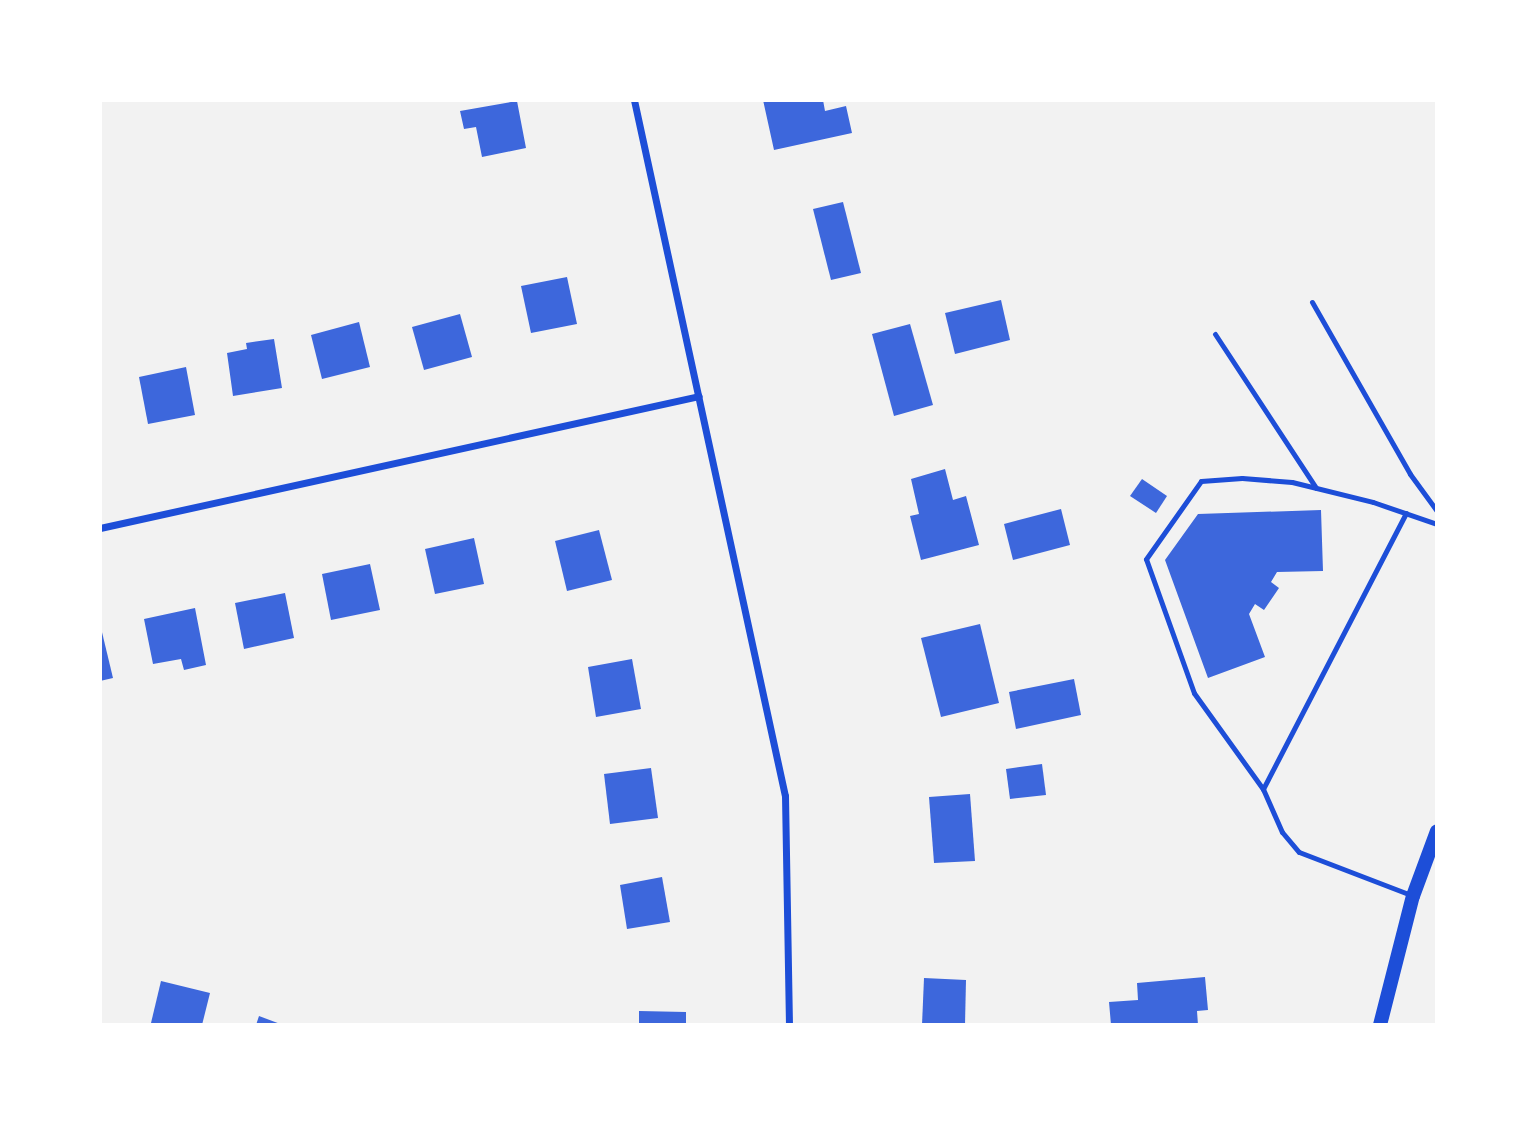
<!DOCTYPE html>
<html>
<head>
<meta charset="utf-8">
<style>
	body { margin:0 }
	#map { position:relative; width:1537px; height:1125px; overflow:hidden; background:#f2f2f2; font-family:"PT Sans Narrow",sans-serif }
	div>[style] { position:absolute }
	.building>* { inset:0; background:#3d67dc }
	.service>* { height:5px; margin:-2.5px; padding:0 2.5px; transform-origin:2.5px; border-radius:2.5px; background:#1d4ed8 }
	.minor>* { height:7px; margin:-3.5px; padding:0 3.5px; transform-origin:3.5px; border-radius:3.5px; background:#1d4ed8 }
	.secondary>* { height:14px; margin:-7px; padding:0 7px; transform-origin:7px; border-radius:7px; background:#1d4ed8 }
	span { translate:-50% -50%; white-space:nowrap; text-align:center; line-height:1.15; -webkit-text-stroke:5px #fff; paint-order:stroke }
	.frame { position:absolute; inset:0; border:102px solid #fff; pointer-events:none }
</style>
</head>
<body>
<div id="map">
	<div class="building">
		<i style="clip-path:polygon(763px 100px,823px 100px,825px 111px,846px 106px,852px 133px,774px 150px)"></i>
		<i style="clip-path:polygon(517px 101px,526px 148px,482px 157px,476px 127px,464px 129px,460px 111px)"></i>
		<i style="clip-path:polygon(843px 202px,861px 273px,831px 280px,813px 209px)"></i>
		<i style="clip-path:polygon(567px 277px,577px 324px,531px 333px,521px 286px)"></i>
		<i style="clip-path:polygon(1001px 300px,1010px 340px,955px 354px,945px 313px)"></i>
		<i style="clip-path:polygon(460px 314px,472px 357px,424px 370px,412px 327px)"></i>
		<i style="clip-path:polygon(359px 322px,370px 367px,322px 379px,311px 335px)"></i>
		<i style="clip-path:polygon(910px 324px,933px 405px,894px 416px,872px 334px)"></i>
		<i style="clip-path:polygon(274px 339px,282px 388px,233px 396px,227px 353px,247px 349px,246px 343px)"></i>
		<i style="clip-path:polygon(186px 367px,195px 415px,148px 424px,139px 377px)"></i>
		<i style="clip-path:polygon(945px 469px,953px 500px,966px 496px,979px 545px,921px 560px,910px 516px,919px 514px,911px 479px)"></i>
		<i style="clip-path:polygon(1142px 479px,1167px 496px,1156px 513px,1130px 496px)"></i>
		<i style="clip-path:polygon(1061px 509px,1070px 545px,1013px 560px,1004px 524px)"></i>
		<i style="clip-path:polygon(1321px 510px,1323px 571px,1277px 572px,1271px 582px,1279px 588px,1264px 610px,1255px 604px,1249px 614px,1265px 657px,1208px 678px,1165px 560px,1198px 514px)"></i>
		<i style="clip-path:polygon(599px 530px,612px 580px,567px 591px,555px 541px)"></i>
		<i style="clip-path:polygon(474px 538px,484px 584px,435px 594px,425px 549px)"></i>
		<i style="clip-path:polygon(370px 564px,380px 610px,331px 620px,322px 574px)"></i>
		<i style="clip-path:polygon(285px 593px,294px 638px,244px 649px,235px 603px)"></i>
		<i style="clip-path:polygon(195px 608px,206px 665px,184px 670px,181px 659px,153px 664px,144px 619px)"></i>
		<i style="clip-path:polygon(980px 624px,999px 703px,941px 717px,921px 638px)"></i>
		<i style="clip-path:polygon(101px 628px,113px 678px,100px 681px,100px 629px)"></i>
		<i style="clip-path:polygon(632px 659px,641px 709px,596px 717px,588px 667px)"></i>
		<i style="clip-path:polygon(1074px 679px,1081px 715px,1016px 729px,1009px 692px)"></i>
		<i style="clip-path:polygon(1042px 764px,1046px 795px,1010px 799px,1006px 769px)"></i>
		<i style="clip-path:polygon(651px 768px,658px 818px,610px 824px,604px 774px)"></i>
		<i style="clip-path:polygon(970px 794px,975px 861px,934px 863px,929px 797px)"></i>
		<i style="clip-path:polygon(662px 877px,670px 922px,627px 929px,620px 885px)"></i>
		<i style="clip-path:polygon(1205px 977px,1208px 1010px,1197px 1011px,1198px 1025px,1111px 1025px,1109px 1002px,1138px 1000px,1137px 983px)"></i>
		<i style="clip-path:polygon(924px 978px,966px 980px,965px 1025px,922px 1025px)"></i>
		<i style="clip-path:polygon(161px 981px,210px 993px,202px 1025px,151px 1023px)"></i>
		<i style="clip-path:polygon(639px 1011px,686px 1012px,686px 1025px,639px 1025px)"></i>
		<i style="clip-path:polygon(259px 1016px,283px 1025px,256px 1025px)"></i>
	</div>
	<div class="service">
		<i style="left:1312px;top:302px;width:198px;rotate:60.3deg"></i>
		<i style="left:1410px;top:474px;width:46px;rotate:53.9deg"></i>
		<i style="left:1215px;top:334px;width:184px;rotate:56.7deg"></i>
		<i style="left:1406px;top:513px;width:311px;rotate:117.4deg"></i>
		<i style="left:1263px;top:789px;width:47px;rotate:66.2deg"></i>
		<i style="left:1282px;top:832px;width:26px;rotate:50deg"></i>
		<i style="left:1299px;top:852px;width:120px;rotate:21deg"></i>
		<i style="left:1263px;top:789px;width:118px;rotate:-125.7deg"></i>
		<i style="left:1194px;top:693px;width:142px;rotate:-109.7deg"></i>
		<i style="left:1146px;top:559px;width:95px;rotate:-54.8deg"></i>
		<i style="left:1201px;top:481px;width:41px;rotate:-4.2deg"></i>
		<i style="left:1242px;top:478px;width:50px;rotate:4.6deg"></i>
		<i style="left:1292px;top:482px;width:83px;rotate:13.9deg"></i>
		<i style="left:1373px;top:502px;width:68px;rotate:19deg"></i>
	</div>
	<div class="minor">
		<i style="left:634px;top:100px;width:712px;rotate:77.76deg"></i>
		<i style="left:785px;top:796px;width:229px;rotate:89deg"></i>
		<i style="left:100px;top:528px;width:613px;rotate:-12.43deg"></i>
	</div>
	<div class="secondary">
		<i style="left:1380px;top:1025px;width:133px;rotate:-75.7deg"></i>
		<i style="left:1413px;top:896px;width:69px;rotate:-69.7deg"></i>
	</div>
	<div class="frame"></div>
</div>
</body>
</html>
